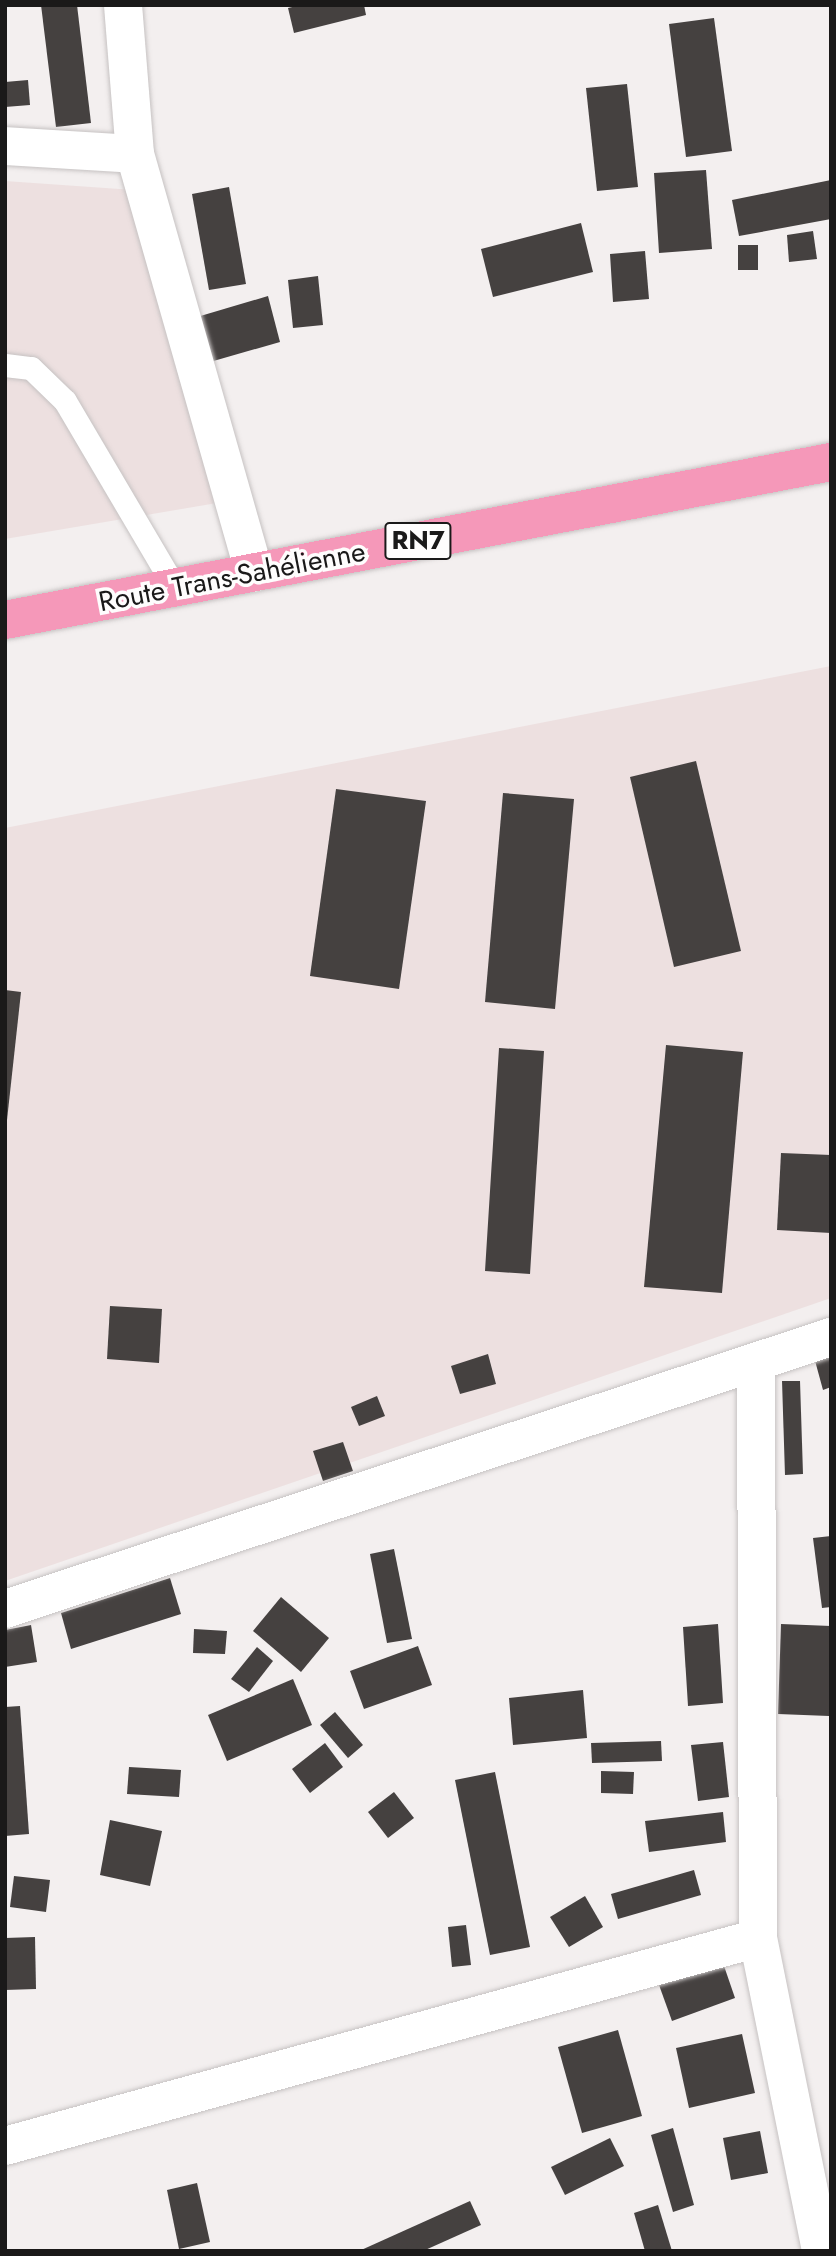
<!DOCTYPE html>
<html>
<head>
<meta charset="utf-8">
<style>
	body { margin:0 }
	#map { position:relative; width:836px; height:2256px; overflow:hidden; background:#f3efef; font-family:Jost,sans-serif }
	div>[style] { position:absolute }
	.built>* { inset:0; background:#ede0e0 }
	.building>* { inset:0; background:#454140 }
	.roads { filter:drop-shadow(0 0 2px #c6c2c2) drop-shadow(0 0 2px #c6c2c2) }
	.lane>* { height:23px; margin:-11.5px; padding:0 11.5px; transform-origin:11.5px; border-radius:11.5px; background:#fff }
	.street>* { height:38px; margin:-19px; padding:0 19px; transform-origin:19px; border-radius:19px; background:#fff }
	.highway>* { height:38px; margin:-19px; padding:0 19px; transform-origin:19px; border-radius:19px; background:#f598b9 }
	span { translate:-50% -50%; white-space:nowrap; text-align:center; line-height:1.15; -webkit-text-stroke:7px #fefdfd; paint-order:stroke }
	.shield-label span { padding:2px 5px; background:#fefdfd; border:2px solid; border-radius:5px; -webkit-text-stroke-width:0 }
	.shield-label { font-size:26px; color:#1a1919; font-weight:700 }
	.street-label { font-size:28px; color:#1a1919 }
	.frame { position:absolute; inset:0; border:7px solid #1a1919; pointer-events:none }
</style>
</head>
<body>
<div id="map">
	<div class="built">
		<i style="clip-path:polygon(5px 181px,134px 190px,217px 503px,5px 539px)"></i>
		<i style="clip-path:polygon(831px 666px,831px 1298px,5px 1581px,5px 828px)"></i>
	</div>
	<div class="building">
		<i style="clip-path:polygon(41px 5px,77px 5px,91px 123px,56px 127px)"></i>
		<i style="clip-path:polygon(301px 5px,364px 5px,366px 15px,294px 33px,288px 8px)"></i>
		<i style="clip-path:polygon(714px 18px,732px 151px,686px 157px,669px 24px)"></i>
		<i style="clip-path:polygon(28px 80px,30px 105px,5px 107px,5px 82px)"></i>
		<i style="clip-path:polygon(627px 84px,638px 187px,597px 191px,586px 88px)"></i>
		<i style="clip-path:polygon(706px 170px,712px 249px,659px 253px,654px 173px)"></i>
		<i style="clip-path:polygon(831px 180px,831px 219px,739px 236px,732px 200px)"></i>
		<i style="clip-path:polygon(229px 187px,246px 284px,209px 290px,192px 194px)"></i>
		<i style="clip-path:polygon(581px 223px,593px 272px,493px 297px,481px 249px)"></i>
		<i style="clip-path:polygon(813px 231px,817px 259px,789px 262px,787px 235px)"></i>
		<i style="clip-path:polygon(738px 245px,758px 245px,758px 270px,738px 270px)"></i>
		<i style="clip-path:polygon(645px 251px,649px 299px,613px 302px,610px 254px)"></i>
		<i style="clip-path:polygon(318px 276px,323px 325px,293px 328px,288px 280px)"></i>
		<i style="clip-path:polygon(268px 296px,280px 342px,210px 362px,197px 317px)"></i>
		<i style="clip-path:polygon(696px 761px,741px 951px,674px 967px,630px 777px)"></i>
		<i style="clip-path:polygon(336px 789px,426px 801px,399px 989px,310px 976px)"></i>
		<i style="clip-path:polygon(503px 793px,574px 799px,555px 1009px,485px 1002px)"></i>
		<i style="clip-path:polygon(5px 990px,21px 992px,7px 1120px,5px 1120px)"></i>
		<i style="clip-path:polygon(666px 1045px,743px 1052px,722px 1293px,644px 1287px)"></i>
		<i style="clip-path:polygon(499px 1048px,544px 1051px,530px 1274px,485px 1271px)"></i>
		<i style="clip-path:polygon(781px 1153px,831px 1155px,831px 1233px,777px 1230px)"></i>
		<i style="clip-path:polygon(110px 1306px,162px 1309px,159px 1363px,107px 1359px)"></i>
		<i style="clip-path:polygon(831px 1352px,831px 1387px,823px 1390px,814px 1357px)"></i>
		<i style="clip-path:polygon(488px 1354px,496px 1384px,460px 1394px,451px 1366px)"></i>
		<i style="clip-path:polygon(782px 1381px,800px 1381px,803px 1474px,785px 1475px)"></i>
		<i style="clip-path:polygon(377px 1396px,385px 1416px,359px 1426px,351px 1407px)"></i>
		<i style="clip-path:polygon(343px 1442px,353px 1471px,323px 1481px,313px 1451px)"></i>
		<i style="clip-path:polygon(831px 1536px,831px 1607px,822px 1608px,813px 1538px)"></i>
		<i style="clip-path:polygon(394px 1549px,412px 1639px,387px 1643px,370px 1554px)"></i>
		<i style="clip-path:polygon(170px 1578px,181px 1614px,71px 1649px,61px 1613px)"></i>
		<i style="clip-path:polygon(281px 1597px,329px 1638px,301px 1672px,253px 1631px)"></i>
		<i style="clip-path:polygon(718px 1624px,723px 1703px,688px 1706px,683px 1627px)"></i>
		<i style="clip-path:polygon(781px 1624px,831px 1626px,829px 1716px,778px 1714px)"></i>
		<i style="clip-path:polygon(31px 1625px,37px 1662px,5px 1667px,5px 1630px)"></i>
		<i style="clip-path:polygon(194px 1629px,227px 1631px,225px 1654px,193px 1653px)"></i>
		<i style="clip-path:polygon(418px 1646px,432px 1685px,364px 1709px,350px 1671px)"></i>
		<i style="clip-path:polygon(257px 1647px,273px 1661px,249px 1692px,231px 1679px)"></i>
		<i style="clip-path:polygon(293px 1679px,312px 1725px,227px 1761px,208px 1715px)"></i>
		<i style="clip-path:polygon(583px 1690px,587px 1738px,513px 1745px,509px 1698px)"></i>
		<i style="clip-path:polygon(20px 1706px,29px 1834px,5px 1836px,5px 1707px)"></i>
		<i style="clip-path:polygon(335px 1712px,363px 1745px,348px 1758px,320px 1725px)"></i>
		<i style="clip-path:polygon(661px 1741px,662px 1761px,592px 1763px,591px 1743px)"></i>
		<i style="clip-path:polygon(723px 1742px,729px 1797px,698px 1801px,691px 1745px)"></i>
		<i style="clip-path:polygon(325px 1743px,343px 1767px,310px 1793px,292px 1769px)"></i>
		<i style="clip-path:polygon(129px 1767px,181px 1770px,179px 1797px,127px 1794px)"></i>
		<i style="clip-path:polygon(601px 1771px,634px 1772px,633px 1794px,601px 1793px)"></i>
		<i style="clip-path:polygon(495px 1772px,530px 1947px,490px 1955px,455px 1780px)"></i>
		<i style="clip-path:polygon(394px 1792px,414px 1818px,388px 1838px,368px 1812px)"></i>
		<i style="clip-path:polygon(723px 1812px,726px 1842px,649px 1852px,645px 1821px)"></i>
		<i style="clip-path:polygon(110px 1820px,162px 1831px,150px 1886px,100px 1875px)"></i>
		<i style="clip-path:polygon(694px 1870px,701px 1895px,618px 1919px,611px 1894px)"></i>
		<i style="clip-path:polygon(14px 1876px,50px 1880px,46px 1912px,10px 1907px)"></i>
		<i style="clip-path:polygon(585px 1896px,603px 1927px,569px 1947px,550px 1917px)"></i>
		<i style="clip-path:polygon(466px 1925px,471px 1965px,452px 1967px,448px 1927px)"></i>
		<i style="clip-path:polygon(35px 1937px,36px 1989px,5px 1990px,5px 1938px)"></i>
		<i style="clip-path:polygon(723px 1963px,735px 1998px,672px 2021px,659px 1985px)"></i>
		<i style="clip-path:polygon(618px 2030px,642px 2116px,582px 2133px,558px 2047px)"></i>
		<i style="clip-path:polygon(742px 2034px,755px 2093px,689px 2108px,676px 2048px)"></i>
		<i style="clip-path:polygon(673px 2128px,694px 2205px,673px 2212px,651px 2135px)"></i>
		<i style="clip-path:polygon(760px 2131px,768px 2173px,731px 2180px,723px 2138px)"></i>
		<i style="clip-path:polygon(610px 2138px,624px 2166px,565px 2195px,551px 2167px)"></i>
		<i style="clip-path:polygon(197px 2183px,210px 2242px,179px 2249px,167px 2190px)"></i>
		<i style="clip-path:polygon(470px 2201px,481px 2225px,423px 2251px,359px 2251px)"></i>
		<i style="clip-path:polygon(658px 2205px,672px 2251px,645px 2251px,634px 2213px)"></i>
	</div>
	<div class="roads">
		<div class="lane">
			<i style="left:5px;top:365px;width:26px;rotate:7deg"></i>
			<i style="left:31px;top:368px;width:47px;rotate:44.1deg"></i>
			<i style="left:65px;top:401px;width:217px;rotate:59.5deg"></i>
		</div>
		<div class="street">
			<i style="left:123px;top:5px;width:149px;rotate:85.4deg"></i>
			<i style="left:135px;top:154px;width:435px;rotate:74.1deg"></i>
			<i style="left:5px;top:146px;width:130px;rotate:3.5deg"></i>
			<i style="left:756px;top:1362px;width:576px;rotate:89.8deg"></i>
			<i style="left:758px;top:1938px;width:319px;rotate:78.6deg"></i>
			<i style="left:5px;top:1609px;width:870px;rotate:-18.23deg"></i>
			<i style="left:5px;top:2146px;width:781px;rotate:-15.44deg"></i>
		</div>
		<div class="highway">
			<i style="left:5px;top:620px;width:841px;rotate:-10.83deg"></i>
		</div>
	</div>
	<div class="shield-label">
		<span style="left:418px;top:541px">RN7</span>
	</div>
	<div class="street-label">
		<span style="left:232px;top:577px;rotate:-11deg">Route Trans-Sahélienne</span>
	</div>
	<div class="frame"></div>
</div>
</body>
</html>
